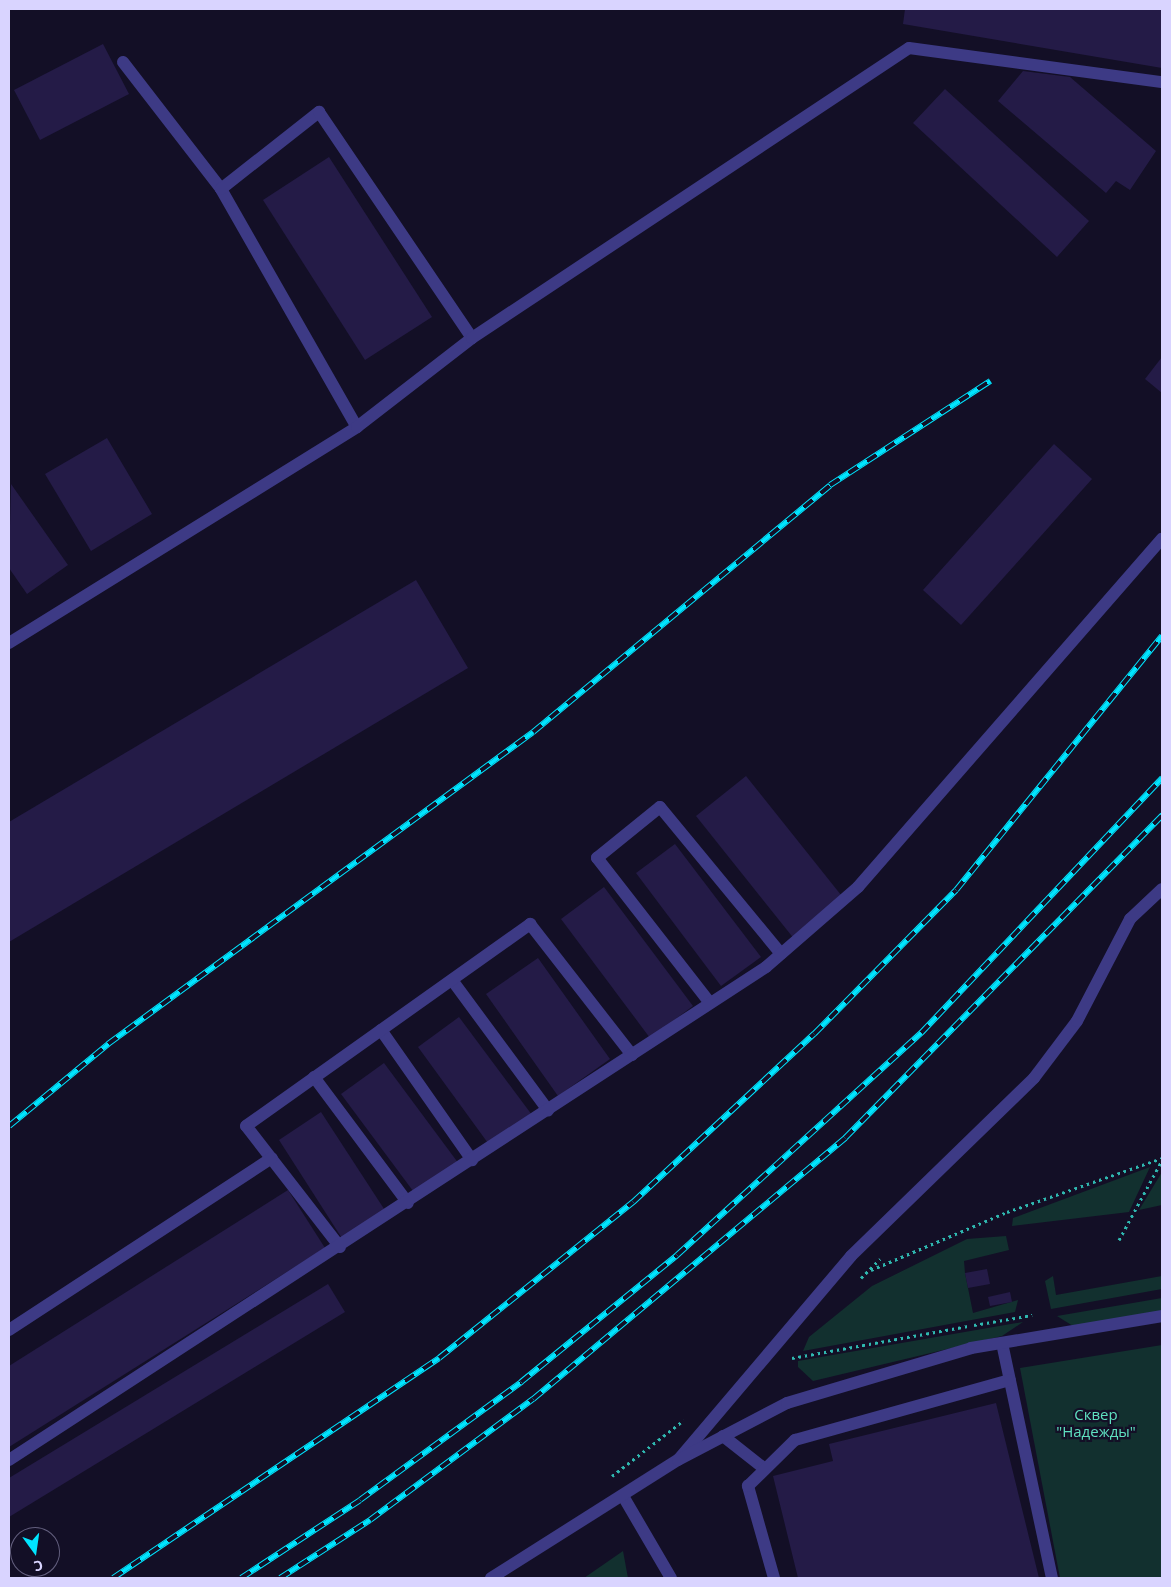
<!DOCTYPE html>
<html>
<head>
<meta charset="utf-8">
<style>
	body { margin:0 }
	#map { position:relative; width:1171px; height:1587px; overflow:hidden; background:#130f26; font-family:"Open Sans",sans-serif }
	div>[style] { position:absolute }
	.green>* { inset:0; background:#12302f }
	.building>* { inset:0; background:#241b47 }
	.path>* { height:3px; margin-top:-1.5px; transform-origin:0; background:repeating-linear-gradient(90deg,#2fb8b0 0 2.5px,transparent 0 6.5px) }
	.service>* { height:12px; margin:-6px; padding:0 6px; transform-origin:6px; border-radius:6px; background:#3d3a85 }
	.minor>* { height:12px; margin:-6px; padding:0 6px; transform-origin:6px; border-radius:6px; background:#3d3a85 }
	.rail>* { height:5.5px; margin-top:-2.75px; transform-origin:0; background:repeating-linear-gradient(90deg,#130f26 0 11px,#00e5ff 0 22px); box-sizing:border-box; border-block:1px solid #00e5ff }
	span { translate:-50% -50%; white-space:nowrap; text-align:center; line-height:1.15; -webkit-text-stroke:4.5px #130f26; paint-order:stroke }
	.park-label { font-size:15px; color:#5fe0c0 }
	.frame { position:absolute; inset:0; border:10px solid #d9d4ff; pointer-events:none }
	.north { position:absolute; left:10px; top:1527px; width:50px; height:50px; box-sizing:border-box; background:#130f26; border:1px solid #625e7d; border-radius:50%; rotate:166deg; font-size:14px; font-weight:700; line-height:20px; text-align:center; color:#d9d4ff }
	.north::after { content:''; display:block; margin:auto; width:18px; height:22px; background:#00e5ff; clip-path:polygon(50% 0,100% 100%,50% 72%,0 100%) }
</style>
</head>
<body>
<div id="map">
	<div class="green">
		<i style="clip-path:polygon(1150px 1167px,1129px 1212px,1012px 1226px,1013px 1218px)"></i>
		<i style="clip-path:polygon(1162px 1172px,1162px 1205px,1139px 1210px)"></i>
		<i style="clip-path:polygon(1006px 1236px,1009px 1250px,964px 1261px,965px 1273px,973px 1313px,1018px 1300px,1015px 1312px,803px 1351px,809px 1337px,872px 1286px,967px 1239px)"></i>
		<i style="clip-path:polygon(1053px 1276px,1056px 1295px,1162px 1276px,1162px 1289px,1051px 1309px,1045px 1281px)"></i>
		<i style="clip-path:polygon(1162px 1298px,1162px 1311px,1073px 1326px,1057px 1316px)"></i>
		<i style="clip-path:polygon(1023px 1322px,1002px 1336px,813px 1381px,798px 1367px,798px 1361px)"></i>
		<i style="clip-path:polygon(1162px 1345px,1162px 1578px,1060px 1578px,1020px 1368px)"></i>
		<i style="clip-path:polygon(623px 1551px,628px 1578px,584px 1578px)"></i>
	</div>
	<div class="building">
		<i style="clip-path:polygon(905px 9px,1162px 9px,1162px 68px,903px 24px)"></i>
		<i style="clip-path:polygon(103px 44px,129px 94px,40px 140px,14px 90px)"></i>
		<i style="clip-path:polygon(1023px 71px,1070px 77px,1156px 151px,1130px 190px,1116px 181px,1106px 193px,998px 101px)"></i>
		<i style="clip-path:polygon(945px 89px,1089px 221px,1057px 257px,913px 123px)"></i>
		<i style="clip-path:polygon(329px 157px,432px 317px,365px 360px,263px 200px)"></i>
		<i style="clip-path:polygon(1162px 357px,1162px 393px,1145px 379px)"></i>
		<i style="clip-path:polygon(107px 438px,152px 514px,91px 551px,45px 474px)"></i>
		<i style="clip-path:polygon(1054px 444px,1092px 479px,961px 625px,923px 590px)"></i>
		<i style="clip-path:polygon(11px 484px,68px 565px,27px 594px,9px 568px)"></i>
		<i style="clip-path:polygon(416px 580px,468px 668px,9px 942px,9px 822px)"></i>
		<i style="clip-path:polygon(746px 776px,845px 900px,795px 940px,696px 816px)"></i>
		<i style="clip-path:polygon(675px 844px,761px 957px,721px 986px,636px 873px)"></i>
		<i style="clip-path:polygon(604px 887px,693px 1006px,650px 1038px,561px 919px)"></i>
		<i style="clip-path:polygon(538px 958px,610px 1059px,558px 1096px,486px 994px)"></i>
		<i style="clip-path:polygon(459px 1017px,535px 1119px,493px 1150px,418px 1047px)"></i>
		<i style="clip-path:polygon(384px 1063px,459px 1164px,416px 1195px,341px 1094px)"></i>
		<i style="clip-path:polygon(321px 1112px,388px 1215px,345px 1243px,279px 1140px)"></i>
		<i style="clip-path:polygon(288px 1190px,325px 1248px,9px 1447px,9px 1366px)"></i>
		<i style="clip-path:polygon(987px 1269px,990px 1284px,968px 1288px,965px 1273px)"></i>
		<i style="clip-path:polygon(328px 1284px,345px 1312px,9px 1517px,9px 1478px)"></i>
		<i style="clip-path:polygon(1010px 1292px,1012px 1302px,990px 1306px,988px 1297px)"></i>
		<i style="clip-path:polygon(996px 1403px,1039px 1578px,798px 1578px,773px 1476px,833px 1461px,829px 1444px)"></i>
	</div>
	<div class="path">
		<i style="left:1119px;top:1240px;width:91px;rotate:-61.7deg"></i>
		<i style="left:871px;top:1270px;width:148px;rotate:-23.1deg"></i>
		<i style="left:1007px;top:1212px;width:164px;rotate:-19.2deg"></i>
		<i style="left:861px;top:1278px;width:27px;rotate:-45deg"></i>
		<i style="left:974px;top:1325px;width:59px;rotate:-9.8deg"></i>
		<i style="left:792px;top:1358px;width:179px;rotate:-10.3deg"></i>
		<i style="left:612px;top:1476px;width:91px;rotate:-37.9deg"></i>
	</div>
	<div class="service">
		<i style="left:123px;top:62px;width:160px;rotate:52.3deg"></i>
		<i style="left:221px;top:189px;width:274px;rotate:60.3deg"></i>
		<i style="left:221px;top:189px;width:125px;rotate:-38.2deg"></i>
		<i style="left:319px;top:112px;width:273px;rotate:55.9deg"></i>
		<i style="left:9px;top:643px;width:410px;rotate:-31.8deg"></i>
		<i style="left:357px;top:427px;width:145px;rotate:-37.7deg"></i>
		<i style="left:472px;top:338px;width:524px;rotate:-33.57deg"></i>
		<i style="left:909px;top:48px;width:255px;rotate:7.7deg"></i>
		<i style="left:452px;top:980px;width:162px;rotate:53.6deg"></i>
		<i style="left:710px;top:1003px;width:184px;rotate:-127.9deg"></i>
		<i style="left:597px;top:858px;width:81px;rotate:-39deg"></i>
		<i style="left:660px;top:807px;width:190px;rotate:50.5deg"></i>
		<i style="left:381px;top:1030px;width:159px;rotate:55deg"></i>
		<i style="left:314px;top:1077px;width:157px;rotate:53.3deg"></i>
		<i style="left:340px;top:1247px;width:153px;rotate:-127.8deg"></i>
		<i style="left:246px;top:1126px;width:349px;rotate:-35.4deg"></i>
		<i style="left:530px;top:924px;width:166px;rotate:52.1deg"></i>
		<i style="left:9px;top:1330px;width:314px;rotate:-33.2deg"></i>
		<i style="left:1002px;top:1343px;width:240px;rotate:78deg"></i>
		<i style="left:723px;top:1436px;width:53px;rotate:38.2deg"></i>
		<i style="left:679px;top:1459px;width:266px;rotate:-49.7deg"></i>
		<i style="left:851px;top:1256px;width:255px;rotate:-44.2deg"></i>
		<i style="left:1034px;top:1078px;width:71px;rotate:-53deg"></i>
		<i style="left:1077px;top:1021px;width:115px;rotate:-62.5deg"></i>
		<i style="left:1130px;top:919px;width:44px;rotate:-43.2deg"></i>
		<i style="left:9px;top:1460px;width:903px;rotate:-33.07deg"></i>
		<i style="left:766px;top:967px;width:122px;rotate:-41deg"></i>
		<i style="left:858px;top:887px;width:462px;rotate:-48.9deg"></i>
		<i style="left:623px;top:1496px;width:95px;rotate:59.7deg"></i>
		<i style="left:774px;top:1578px;width:96px;rotate:-105.8deg"></i>
		<i style="left:748px;top:1486px;width:66px;rotate:-44.4deg"></i>
		<i style="left:795px;top:1440px;width:223px;rotate:-15.6deg"></i>
	</div>
	<div class="minor">
		<i style="left:491px;top:1578px;width:221px;rotate:-32.3deg"></i>
		<i style="left:678px;top:1460px;width:123px;rotate:-27.6deg"></i>
		<i style="left:787px;top:1403px;width:192px;rotate:-16.6deg"></i>
		<i style="left:971px;top:1348px;width:194px;rotate:-9.5deg"></i>
	</div>
	<div class="rail">
		<i style="left:9px;top:1126px;width:129px;rotate:-39.6deg"></i>
		<i style="left:108px;top:1044px;width:527px;rotate:-36.28deg"></i>
		<i style="left:533px;top:732px;width:386px;rotate:-39.7deg"></i>
		<i style="left:830px;top:485px;width:191px;rotate:-33deg"></i>
		<i style="left:113px;top:1578px;width:393px;rotate:-34deg"></i>
		<i style="left:439px;top:1358px;width:249px;rotate:-38.8deg"></i>
		<i style="left:633px;top:1202px;width:247px;rotate:-42.9deg"></i>
		<i style="left:814px;top:1034px;width:202px;rotate:-45.4deg"></i>
		<i style="left:956px;top:890px;width:327px;rotate:-51deg"></i>
		<i style="left:241px;top:1578px;width:142px;rotate:-33.2deg"></i>
		<i style="left:360px;top:1500px;width:200px;rotate:-36.2deg"></i>
		<i style="left:521px;top:1382px;width:201px;rotate:-39.1deg"></i>
		<i style="left:677px;top:1255px;width:330px;rotate:-42.3deg"></i>
		<i style="left:921px;top:1033px;width:351px;rotate:-46.6deg"></i>
		<i style="left:280px;top:1578px;width:107px;rotate:-32.8deg"></i>
		<i style="left:370px;top:1520px;width:203px;rotate:-36.6deg"></i>
		<i style="left:533px;top:1399px;width:407px;rotate:-39.9deg"></i>
		<i style="left:845px;top:1138px;width:453px;rotate:-45.5deg"></i>
	</div>
	<div class="park-label">
		<span style="left:1096px;top:1423px">Сквер<br>"Надежды"</span>
	</div>
	<div class="frame"></div>
	<div class="north">С</div>
</div>
</body>
</html>
